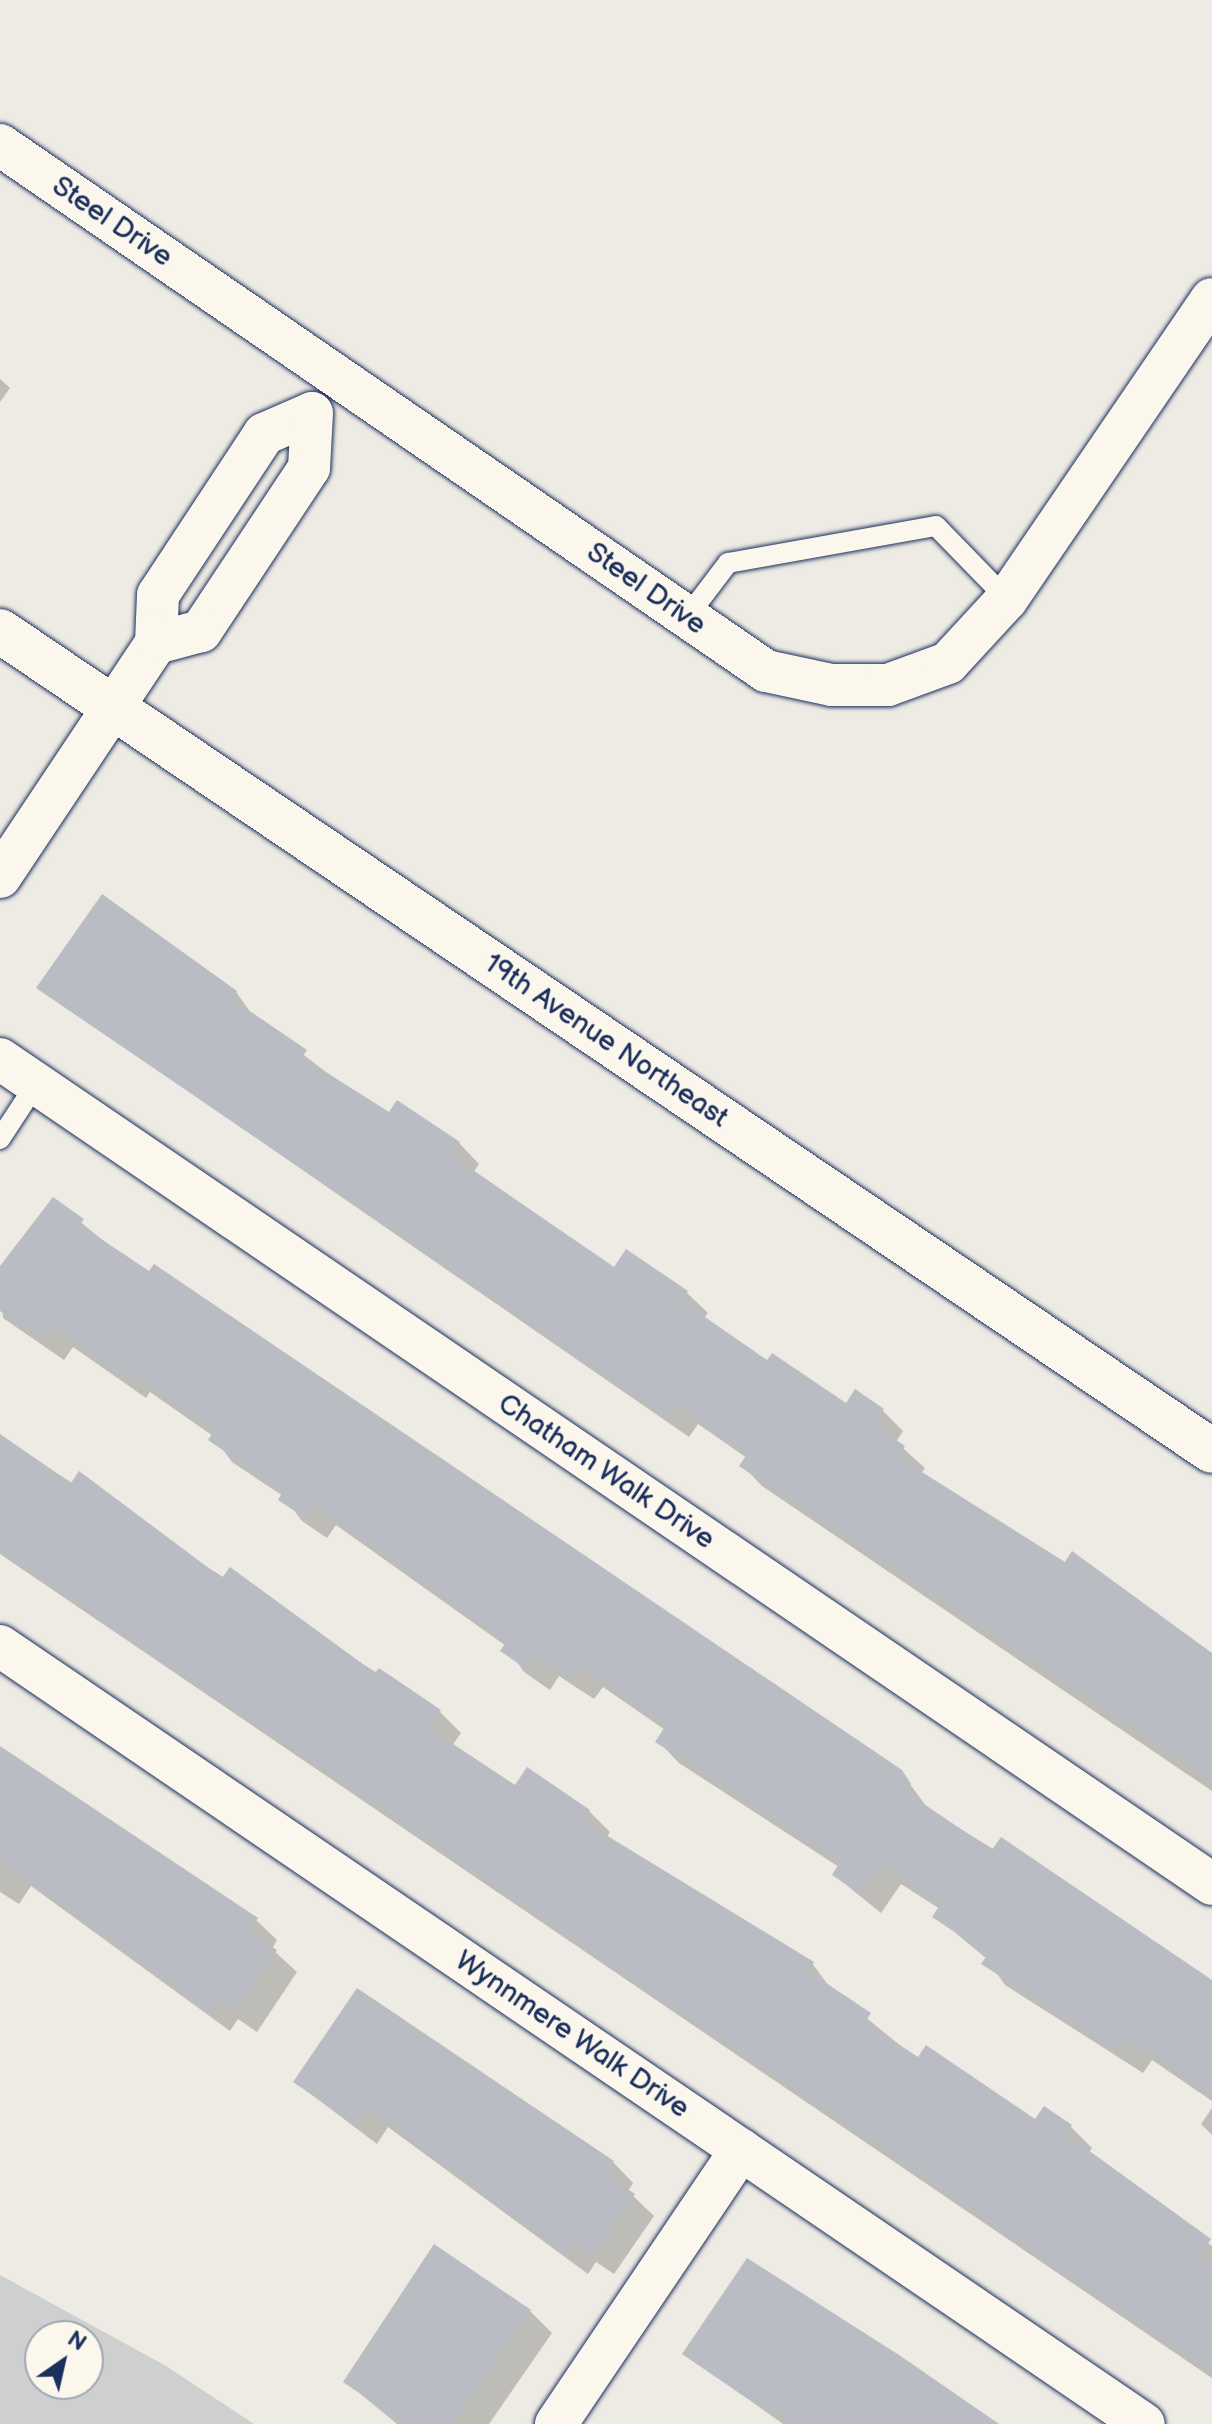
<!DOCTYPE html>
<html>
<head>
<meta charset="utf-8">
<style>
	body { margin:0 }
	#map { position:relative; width:1212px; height:2424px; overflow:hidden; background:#eeebe4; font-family:"Balsamiq Sans",sans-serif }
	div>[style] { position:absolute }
	.green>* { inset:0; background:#cecfcf }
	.shadow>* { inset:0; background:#0003 }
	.building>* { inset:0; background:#b9bcc3 }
	.roads { filter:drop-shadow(0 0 2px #1b2f5e) drop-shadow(0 0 2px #1b2f5e) }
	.service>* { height:20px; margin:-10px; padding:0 10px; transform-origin:10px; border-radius:10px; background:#fbf7ec }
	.minor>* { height:42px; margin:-21px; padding:0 21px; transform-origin:21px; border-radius:21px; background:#fbf7ec }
	.tertiary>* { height:44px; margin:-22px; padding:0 22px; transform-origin:22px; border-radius:22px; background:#fbf7ec }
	span { translate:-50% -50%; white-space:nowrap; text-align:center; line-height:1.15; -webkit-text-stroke:7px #fbf7ec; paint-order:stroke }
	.street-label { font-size:28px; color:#1b2f5e }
	.north { position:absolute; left:24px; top:2320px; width:80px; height:80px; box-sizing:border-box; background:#fbf7ec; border:2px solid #a1a7b3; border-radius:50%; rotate:34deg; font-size:22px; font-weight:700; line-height:32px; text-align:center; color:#1b2f5e }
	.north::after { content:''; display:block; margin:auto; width:28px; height:36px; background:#1b2f5e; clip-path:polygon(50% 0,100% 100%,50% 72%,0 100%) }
</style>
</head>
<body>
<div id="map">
	<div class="green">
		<i style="clip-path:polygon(evenodd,0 2275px,166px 2366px,254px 2424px,0 2424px,0 2275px,88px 2336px,88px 2384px,40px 2384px,40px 2336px,88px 2336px)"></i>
	</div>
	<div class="shadow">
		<i style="clip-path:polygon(0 379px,10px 388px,0 402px)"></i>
		<i style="clip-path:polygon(39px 988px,236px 992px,254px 1017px,326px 1072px,389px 1115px,459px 1143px,479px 1164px,473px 1173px,614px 1270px,687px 1293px,708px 1313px,704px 1318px,767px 1362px,846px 1406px,882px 1410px,903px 1431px,896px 1442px,925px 1468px,920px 1475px,1065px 1564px,1072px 1554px,1212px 1658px,1212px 1791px,762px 1486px,742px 1465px,747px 1458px,698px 1424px,689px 1437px)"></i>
		<i style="clip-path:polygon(52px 1199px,105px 1242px,901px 1772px,929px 1810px,1212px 1982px,1212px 2101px,1152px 2060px,1143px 2073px,1005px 1985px,987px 1959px,935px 1916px,940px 1909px,901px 1884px,881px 1913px,834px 1875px,839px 1867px,679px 1763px,658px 1741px,665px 1730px,603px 1687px,594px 1699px,559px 1676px,550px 1690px,524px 1672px,506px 1646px,336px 1525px,327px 1538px,302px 1521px,283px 1496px,232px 1462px,213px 1436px,150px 1392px,146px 1398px,73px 1347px,64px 1360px,3px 1318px,0 1270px)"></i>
		<i style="clip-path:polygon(0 1438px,440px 1712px,461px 1733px,452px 1746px,515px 1788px,589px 1811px,610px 1832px,606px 1838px,812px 1963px,831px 1989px,918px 2060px,1036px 2122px,1044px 2109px,1071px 2127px,1092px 2148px,1088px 2154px,1212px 2246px,1212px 2378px,0 1554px)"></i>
		<i style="clip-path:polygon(0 1754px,256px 1920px,277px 1940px,272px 1949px,297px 1972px,257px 2032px,238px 2019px,230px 2031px,31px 1886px,19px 1904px,0 1892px)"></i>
		<i style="clip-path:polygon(295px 2082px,613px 2162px,633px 2183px,628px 2191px,654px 2216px,614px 2274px,596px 2262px,588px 2274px,388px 2127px,377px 2144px)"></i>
		<i style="clip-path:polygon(1212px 2108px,1212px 2135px,1201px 2124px)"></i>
		<i style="clip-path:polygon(530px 2311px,552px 2333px,489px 2424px,397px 2424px,346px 2382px)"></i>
		<i style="clip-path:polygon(685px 2354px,992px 2424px,783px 2424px)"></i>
	</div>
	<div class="building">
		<i style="clip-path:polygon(102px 894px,237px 991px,232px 999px,307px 1050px,302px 1057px,389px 1112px,397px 1100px,460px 1142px,451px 1155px,614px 1267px,626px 1249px,688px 1291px,682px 1301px,767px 1360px,772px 1353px,846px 1403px,855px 1389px,884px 1409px,873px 1424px,905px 1446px,898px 1457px,1065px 1562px,1072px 1551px,1212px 1653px,1212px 1782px,739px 1466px,747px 1454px,677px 1405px,668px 1418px,36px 988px)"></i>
		<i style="clip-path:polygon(53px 1197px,84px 1219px,80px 1225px,149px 1271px,154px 1264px,902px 1770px,911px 1784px,906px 1792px,992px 1850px,1001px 1837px,1212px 1980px,1212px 2096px,1130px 2040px,1121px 2053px,981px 1964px,988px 1954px,932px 1917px,940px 1905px,879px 1864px,859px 1893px,832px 1875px,840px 1862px,655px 1742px,666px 1725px,581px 1667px,572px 1679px,537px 1656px,528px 1670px,500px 1651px,506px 1642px,313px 1505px,305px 1518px,278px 1500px,283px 1491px,208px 1440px,214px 1431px,128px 1372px,124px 1378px,51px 1327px,42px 1340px,0 1311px,0 1266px)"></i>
		<i style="clip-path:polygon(0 1434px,71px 1483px,79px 1471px,222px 1578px,230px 1567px,375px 1673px,379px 1668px,441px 1710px,429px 1728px,515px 1785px,527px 1767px,590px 1810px,583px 1821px,814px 1962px,808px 1971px,871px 2013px,865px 2022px,918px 2057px,926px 2045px,1035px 2119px,1044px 2106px,1072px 2125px,1066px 2134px,1211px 2239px,1199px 2257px,1212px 2265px,1212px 2373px,0 1551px)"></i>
		<i style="clip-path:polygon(0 1746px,258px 1918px,249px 1931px,277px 1950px,235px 2012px,217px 2000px,209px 2012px,0 1860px)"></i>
		<i style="clip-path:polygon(357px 1988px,614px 2161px,605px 2174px,635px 2194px,593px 2255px,574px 2243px,566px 2255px,367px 2108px,356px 2125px,293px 2082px)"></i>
		<i style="clip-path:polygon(434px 2244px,531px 2310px,452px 2424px,405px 2424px,343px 2382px)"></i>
		<i style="clip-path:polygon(747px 2258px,899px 2355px,999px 2424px,794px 2424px,745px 2397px,682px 2354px)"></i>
	</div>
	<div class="roads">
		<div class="service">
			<i style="left:687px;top:617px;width:68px;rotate:-52.8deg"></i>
			<i style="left:728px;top:563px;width:211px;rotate:-10.1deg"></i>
			<i style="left:936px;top:526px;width:102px;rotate:45.8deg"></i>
			<i style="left:0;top:1139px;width:66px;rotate:-56.8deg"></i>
		</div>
		<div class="minor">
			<i style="left:0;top:145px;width:929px;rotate:34.48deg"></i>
			<i style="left:766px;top:671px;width:67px;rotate:12deg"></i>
			<i style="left:832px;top:685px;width:56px"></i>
			<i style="left:888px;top:685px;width:64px;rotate:-20.1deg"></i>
			<i style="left:948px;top:663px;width:87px;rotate:-47.3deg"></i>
			<i style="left:1007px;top:599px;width:363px;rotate:-55.7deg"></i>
			<i style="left:0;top:877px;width:281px;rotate:-56.3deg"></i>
			<i style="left:156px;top:643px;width:48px;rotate:-87.6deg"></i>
			<i style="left:158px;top:595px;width:193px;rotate:-56.6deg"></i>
			<i style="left:264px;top:434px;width:52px;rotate:-23.6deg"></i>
			<i style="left:312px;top:413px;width:55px;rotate:93.1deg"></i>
			<i style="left:309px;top:468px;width:196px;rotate:123.5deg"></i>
			<i style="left:201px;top:631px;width:47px;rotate:165.1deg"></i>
			<i style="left:0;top:1059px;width:1466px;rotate:34.24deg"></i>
			<i style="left:0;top:1646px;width:1383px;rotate:34.22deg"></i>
			<i style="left:556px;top:2424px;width:331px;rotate:-56deg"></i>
		</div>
		<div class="tertiary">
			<i style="left:0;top:631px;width:1463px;rotate:34.08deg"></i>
		</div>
	</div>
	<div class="street-label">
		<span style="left:112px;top:222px;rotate:34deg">Steel Drive</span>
		<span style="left:646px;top:589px;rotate:35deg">Steel Drive</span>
		<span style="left:606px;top:1041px;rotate:34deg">19th Avenue Northeast</span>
		<span style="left:606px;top:1472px;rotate:34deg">Chatham Walk Drive</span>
		<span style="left:572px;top:2035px;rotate:34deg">Wynnmere Walk Drive</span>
	</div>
	<div class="north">N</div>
</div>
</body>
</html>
